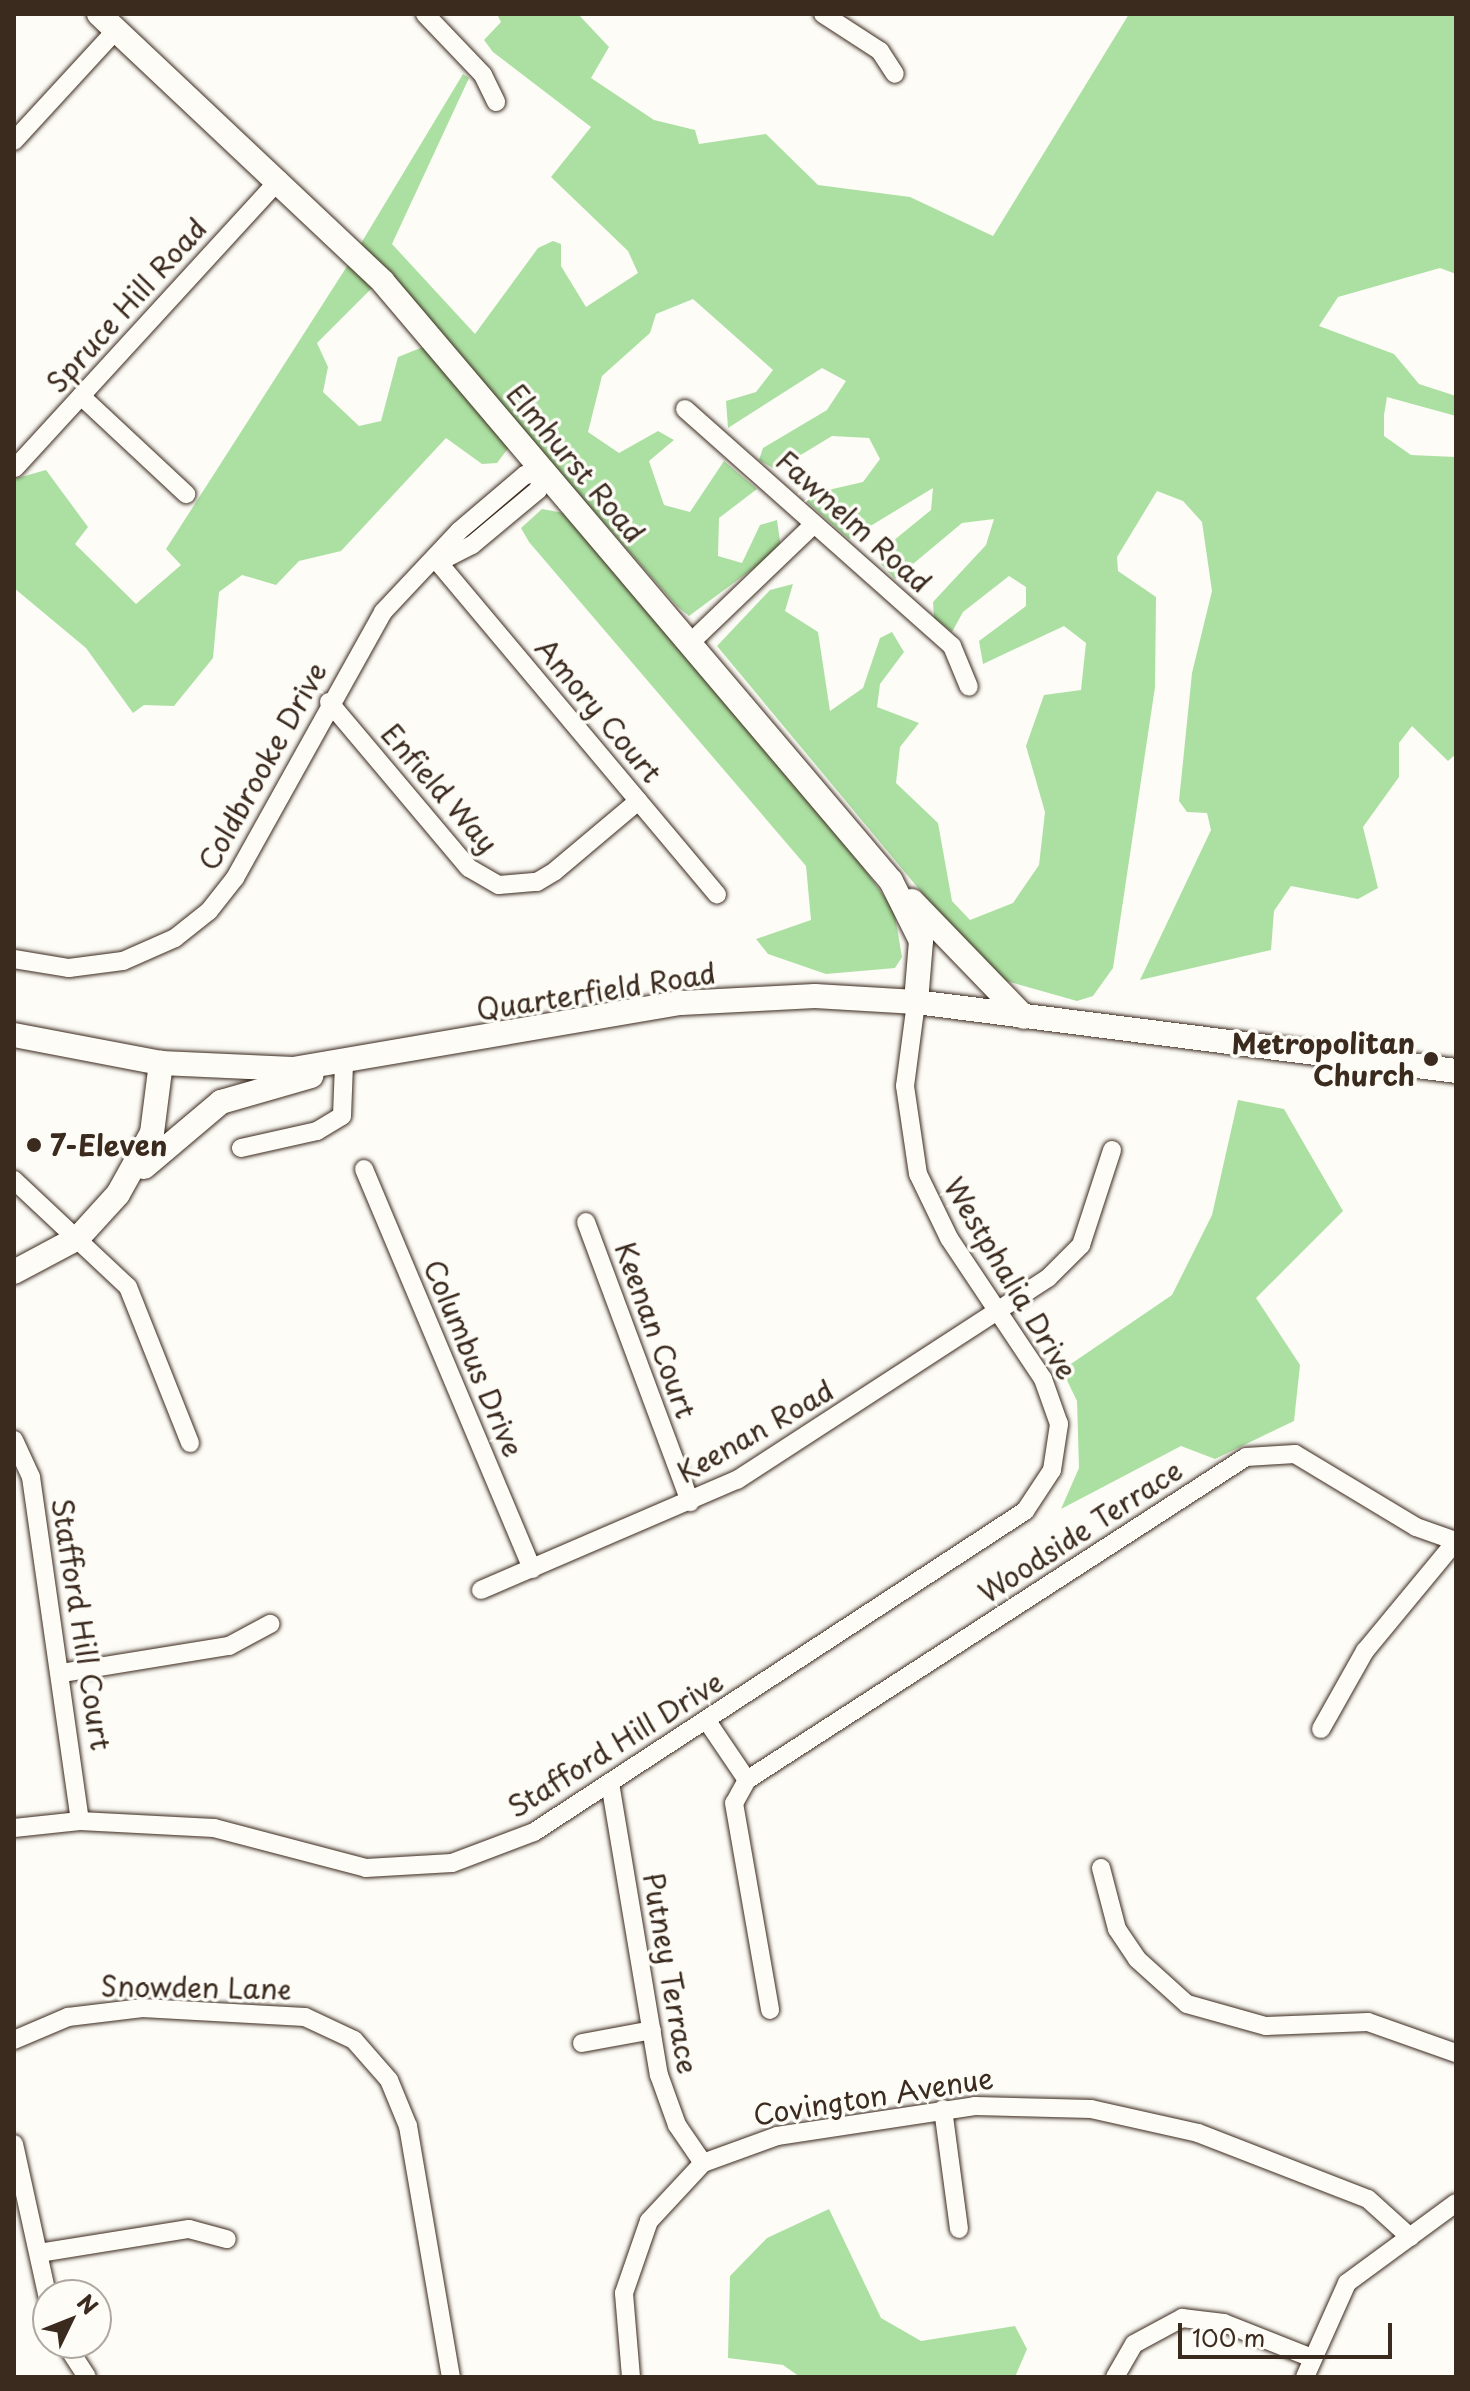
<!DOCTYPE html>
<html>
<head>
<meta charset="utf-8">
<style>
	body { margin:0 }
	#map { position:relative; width:1470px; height:2391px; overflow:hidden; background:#fdfcf7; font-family:"Playpen Sans",sans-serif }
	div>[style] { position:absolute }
	.green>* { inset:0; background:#ace0a2 }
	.roads { filter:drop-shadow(0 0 2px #3b2a1e) drop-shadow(0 0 2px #3b2a1e) }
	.street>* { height:18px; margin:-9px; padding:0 9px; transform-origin:9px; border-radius:9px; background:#fdfcf7 }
	.secondary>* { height:24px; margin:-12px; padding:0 12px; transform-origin:12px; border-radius:12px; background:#fdfcf7 }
	.dots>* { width:22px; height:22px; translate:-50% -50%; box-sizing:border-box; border:4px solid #fdfcf7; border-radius:50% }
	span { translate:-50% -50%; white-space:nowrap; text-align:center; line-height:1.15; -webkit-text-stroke:7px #fdfcf7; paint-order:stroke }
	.street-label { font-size:28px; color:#3b2a1e }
	.poi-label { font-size:28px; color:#3b2a1e; font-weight:700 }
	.right { translate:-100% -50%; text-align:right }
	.left { translate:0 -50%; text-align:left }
	.frame { position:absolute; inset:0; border:16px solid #3b2a1e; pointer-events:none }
	.north { position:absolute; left:32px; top:2279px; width:80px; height:80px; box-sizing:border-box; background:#fdfcf7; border:2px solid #afa8a0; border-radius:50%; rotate:47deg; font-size:22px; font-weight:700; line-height:32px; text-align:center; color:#3b2a1e }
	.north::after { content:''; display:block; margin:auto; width:28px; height:36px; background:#3b2a1e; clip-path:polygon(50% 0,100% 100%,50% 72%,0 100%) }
	.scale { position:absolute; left:1178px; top:2323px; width:214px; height:36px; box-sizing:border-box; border:4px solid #3b2a1e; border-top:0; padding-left:10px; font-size:24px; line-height:28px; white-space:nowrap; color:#3b2a1e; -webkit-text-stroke:6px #fdfcf7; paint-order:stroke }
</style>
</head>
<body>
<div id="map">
	<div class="green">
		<i style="clip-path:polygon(497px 14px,578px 14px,609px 47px,591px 78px,654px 120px,695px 130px,699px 144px,766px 134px,818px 185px,910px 197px,993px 236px,1129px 14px,1456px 14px,1456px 274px,1440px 268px,1338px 297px,1319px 326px,1394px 354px,1419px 384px,1456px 396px,1456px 416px,1387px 397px,1384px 415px,1384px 436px,1411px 455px,1456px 457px,1456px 754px,1448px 761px,1412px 726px,1399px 743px,1399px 777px,1363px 827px,1378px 888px,1358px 899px,1291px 886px,1274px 911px,1271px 950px,1140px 980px,1211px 830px,1207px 813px,1187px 812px,1179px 801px,1192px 673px,1212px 591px,1202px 522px,1183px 501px,1157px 491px,1117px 557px,1118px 571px,1156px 597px,1155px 687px,1113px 968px,1093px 996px,1077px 1001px,992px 977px,717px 646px,770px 590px,793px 584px,785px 611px,818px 632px,830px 711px,863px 688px,880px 638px,892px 632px,904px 652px,880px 684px,877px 707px,919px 723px,900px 747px,896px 783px,938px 823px,952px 901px,970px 920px,1013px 903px,1039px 865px,1045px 812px,1026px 746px,1044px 695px,1081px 690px,1086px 643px,1064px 626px,983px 664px,979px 641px,1026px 606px,1026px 587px,1009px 576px,963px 612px,952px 632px,934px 618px,933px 602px,986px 545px,994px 519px,962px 523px,895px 579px,879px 562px,882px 550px,931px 510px,933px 488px,849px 539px,806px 501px,811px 494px,863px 482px,880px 459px,869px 438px,832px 436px,776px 470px,759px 460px,763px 448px,827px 410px,846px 381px,822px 368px,728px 428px,726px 401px,756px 392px,773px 370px,693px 299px,656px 314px,650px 333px,602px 376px,588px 432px,619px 453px,658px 431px,674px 440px,649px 461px,664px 505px,690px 512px,724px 461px,757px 489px,719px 518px,718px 556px,742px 563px,760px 525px,777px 520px,781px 548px,689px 616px,677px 606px,360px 245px,463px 74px,469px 78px,392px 244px,475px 334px,538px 248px,553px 241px,561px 244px,561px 266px,586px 307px,638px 273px,628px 251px,551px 177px,591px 127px,493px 52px,484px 40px,501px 22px)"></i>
		<i style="clip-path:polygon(351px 260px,374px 286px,317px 343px,328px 367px,323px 392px,359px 426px,381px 421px,398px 357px,423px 347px,510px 446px,497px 463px,482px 464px,446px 438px,341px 551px,299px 561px,276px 585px,242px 575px,219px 592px,213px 658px,174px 706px,144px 705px,133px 713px,86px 648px,14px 588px,14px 479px,46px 470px,88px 527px,75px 544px,136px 604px,181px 565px,166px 549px)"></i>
		<i style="clip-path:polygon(542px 509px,569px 514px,852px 852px,894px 910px,902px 957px,895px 968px,826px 974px,768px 954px,756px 939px,811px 920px,806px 866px,529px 542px,521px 528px)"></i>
		<i style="clip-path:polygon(1238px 1100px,1284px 1109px,1343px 1211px,1256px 1298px,1300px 1365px,1294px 1421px,1215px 1459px,1181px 1446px,1061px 1509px,1079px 1468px,1077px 1401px,1062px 1370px,1172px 1295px,1212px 1215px)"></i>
		<i style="clip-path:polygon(829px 2209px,881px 2318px,921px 2341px,1015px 2326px,1027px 2349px,1015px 2377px,800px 2377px,783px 2365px,728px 2358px,730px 2276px,767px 2238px)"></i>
	</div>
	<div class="roads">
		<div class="street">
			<i style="left:425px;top:14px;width:84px;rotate:46.4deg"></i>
			<i style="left:483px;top:75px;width:30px;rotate:64deg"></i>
			<i style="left:823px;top:14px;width:68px;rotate:33deg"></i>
			<i style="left:880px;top:51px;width:27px;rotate:57deg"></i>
			<i style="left:14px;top:141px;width:151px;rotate:-47.4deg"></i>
			<i style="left:81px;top:396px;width:144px;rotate:43deg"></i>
			<i style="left:685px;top:409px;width:357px;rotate:41.6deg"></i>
			<i style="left:952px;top:646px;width:44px;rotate:67.5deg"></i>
			<i style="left:15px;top:468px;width:391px;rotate:-47.5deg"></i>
			<i style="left:438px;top:562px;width:434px;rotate:50deg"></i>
			<i style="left:689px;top:644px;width:173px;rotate:-43.8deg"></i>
			<i style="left:329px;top:702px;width:217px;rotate:49.9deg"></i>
			<i style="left:469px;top:868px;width:34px;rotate:30deg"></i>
			<i style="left:499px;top:885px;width:38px;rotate:-5deg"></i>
			<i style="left:537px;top:882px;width:21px;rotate:-31deg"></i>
			<i style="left:555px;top:871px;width:109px;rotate:-40.1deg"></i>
			<i style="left:14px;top:959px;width:56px;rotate:9.3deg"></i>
			<i style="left:69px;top:968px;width:54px;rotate:-7.4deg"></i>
			<i style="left:123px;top:961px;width:57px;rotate:-23.9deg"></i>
			<i style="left:175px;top:938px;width:43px;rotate:-38.5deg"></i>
			<i style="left:209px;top:911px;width:42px;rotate:-51.8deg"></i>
			<i style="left:235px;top:878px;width:304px;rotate:-60.9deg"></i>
			<i style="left:383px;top:612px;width:111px;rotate:-46.8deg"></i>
			<i style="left:459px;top:531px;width:87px;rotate:-40.3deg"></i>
			<i style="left:525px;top:475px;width:19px;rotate:-9deg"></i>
			<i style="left:544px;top:472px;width:19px;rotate:108deg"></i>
			<i style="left:538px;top:490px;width:86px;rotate:140.2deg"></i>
			<i style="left:472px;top:545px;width:38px;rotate:153deg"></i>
			<i style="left:241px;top:1148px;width:78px;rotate:-12.6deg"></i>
			<i style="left:317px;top:1131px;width:29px;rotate:-31deg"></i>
			<i style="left:342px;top:1116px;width:52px;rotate:-87.8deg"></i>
			<i style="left:364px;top:1169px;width:434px;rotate:67.2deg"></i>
			<i style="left:14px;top:1180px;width:156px;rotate:43.2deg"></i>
			<i style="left:128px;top:1287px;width:168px;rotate:68.3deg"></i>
			<i style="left:586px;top:1222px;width:299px;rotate:69.6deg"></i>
			<i style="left:14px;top:1440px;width:41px;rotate:65.3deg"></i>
			<i style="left:31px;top:1477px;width:347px;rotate:81.9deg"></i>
			<i style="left:481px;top:1590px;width:279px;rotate:-23.3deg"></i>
			<i style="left:737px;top:1480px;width:371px;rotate:-33deg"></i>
			<i style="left:1048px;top:1278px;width:47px;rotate:-45deg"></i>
			<i style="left:1081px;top:1245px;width:100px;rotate:-71.9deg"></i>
			<i style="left:62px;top:1673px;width:169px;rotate:-9.2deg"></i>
			<i style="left:229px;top:1646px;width:47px;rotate:-28.2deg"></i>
			<i style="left:707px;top:1721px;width:71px;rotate:55.9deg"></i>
			<i style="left:747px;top:1780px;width:26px;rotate:119deg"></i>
			<i style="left:734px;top:1803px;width:210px;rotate:80.1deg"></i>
			<i style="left:1321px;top:1729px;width:90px;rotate:-60.6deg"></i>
			<i style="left:1365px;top:1651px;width:143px;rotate:-50.4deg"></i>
			<i style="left:747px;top:1780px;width:594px;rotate:-32.91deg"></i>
			<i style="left:1246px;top:1457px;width:49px;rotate:-3.5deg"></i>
			<i style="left:1295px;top:1454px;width:141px;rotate:31.1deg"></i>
			<i style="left:1416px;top:1527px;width:42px;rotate:19.3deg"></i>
			<i style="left:610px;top:1783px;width:296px;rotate:80.5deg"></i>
			<i style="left:659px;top:2075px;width:53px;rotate:70.2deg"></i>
			<i style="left:677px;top:2125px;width:46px;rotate:55.6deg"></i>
			<i style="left:14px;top:1828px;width:66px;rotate:-6.1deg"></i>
			<i style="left:80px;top:1821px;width:134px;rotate:3deg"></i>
			<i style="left:214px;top:1828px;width:157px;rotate:14.7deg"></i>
			<i style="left:366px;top:1868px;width:86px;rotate:-3.3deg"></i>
			<i style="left:452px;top:1863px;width:88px;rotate:-20.7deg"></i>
			<i style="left:534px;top:1832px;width:587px;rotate:-33.18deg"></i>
			<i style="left:1025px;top:1511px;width:49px;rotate:-56.6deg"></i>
			<i style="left:1052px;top:1470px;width:47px;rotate:-81.3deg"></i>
			<i style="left:1059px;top:1424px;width:48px;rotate:-109.6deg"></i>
			<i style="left:1043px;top:1379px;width:169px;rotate:-123.7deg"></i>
			<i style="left:949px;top:1238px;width:71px;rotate:-115.8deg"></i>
			<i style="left:918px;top:1174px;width:89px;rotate:-98.4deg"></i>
			<i style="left:905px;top:1086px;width:85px;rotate:-82.5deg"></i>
			<i style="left:1101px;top:1868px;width:63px;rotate:75.3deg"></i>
			<i style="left:1117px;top:1929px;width:36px;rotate:56deg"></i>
			<i style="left:1137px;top:1959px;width:67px;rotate:42deg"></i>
			<i style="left:1187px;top:2004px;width:82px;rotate:15.6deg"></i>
			<i style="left:1266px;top:2026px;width:102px;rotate:-2.2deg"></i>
			<i style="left:1368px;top:2022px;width:93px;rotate:19.4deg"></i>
			<i style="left:14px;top:2040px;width:59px;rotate:-23.1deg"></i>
			<i style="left:68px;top:2017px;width:75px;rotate:-6.9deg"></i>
			<i style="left:142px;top:2008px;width:163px;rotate:3.2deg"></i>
			<i style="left:305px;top:2017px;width:54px;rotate:25.1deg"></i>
			<i style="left:354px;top:2040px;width:53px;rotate:48.8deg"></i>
			<i style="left:389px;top:2080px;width:50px;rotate:67.6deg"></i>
			<i style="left:408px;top:2126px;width:255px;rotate:80.3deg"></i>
			<i style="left:582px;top:2043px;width:71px;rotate:-10.5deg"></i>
			<i style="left:943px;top:2109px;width:121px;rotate:82.4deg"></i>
			<i style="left:14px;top:2144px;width:159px;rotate:77.6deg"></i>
			<i style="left:39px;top:2253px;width:152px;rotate:-9.1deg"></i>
			<i style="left:189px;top:2229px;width:39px;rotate:15deg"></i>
			<i style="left:65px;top:2343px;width:40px;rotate:57.1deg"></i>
			<i style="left:631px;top:2377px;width:84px;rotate:-94.8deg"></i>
			<i style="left:624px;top:2293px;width:76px;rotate:-70.9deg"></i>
			<i style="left:649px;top:2221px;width:79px;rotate:-47deg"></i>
			<i style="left:703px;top:2163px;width:79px;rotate:-20deg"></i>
			<i style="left:777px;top:2136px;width:200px;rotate:-8.6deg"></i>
			<i style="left:975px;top:2106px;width:116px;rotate:1.5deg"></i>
			<i style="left:1091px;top:2109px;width:110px;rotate:12.6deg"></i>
			<i style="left:1198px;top:2133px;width:182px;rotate:21.2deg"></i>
			<i style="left:1368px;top:2199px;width:57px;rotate:42.1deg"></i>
			<i style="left:1115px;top:2377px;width:38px;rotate:-60deg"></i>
			<i style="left:1134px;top:2344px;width:55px;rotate:-28.4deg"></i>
			<i style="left:1182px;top:2318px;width:42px;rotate:6.8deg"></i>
			<i style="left:1224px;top:2323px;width:95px;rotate:21.7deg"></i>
			<i style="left:1305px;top:2377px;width:103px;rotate:-65.9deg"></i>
			<i style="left:1347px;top:2283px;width:135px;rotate:-36.3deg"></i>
		</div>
		<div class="secondary">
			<i style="left:99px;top:14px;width:390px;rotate:43.3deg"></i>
			<i style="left:383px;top:282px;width:785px;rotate:49.7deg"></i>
			<i style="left:891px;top:881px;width:67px;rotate:63.4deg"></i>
			<i style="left:921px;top:941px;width:61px;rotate:94.7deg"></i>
			<i style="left:912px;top:901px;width:161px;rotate:46deg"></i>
			<i style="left:14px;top:1035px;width:150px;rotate:10.8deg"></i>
			<i style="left:161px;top:1063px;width:132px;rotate:2.6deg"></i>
			<i style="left:293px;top:1069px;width:394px;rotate:-9.7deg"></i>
			<i style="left:681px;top:1003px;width:134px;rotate:-3deg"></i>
			<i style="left:815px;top:996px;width:101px;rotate:3.4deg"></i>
			<i style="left:916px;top:1002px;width:544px;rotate:7.28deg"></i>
			<i style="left:144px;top:1167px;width:101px;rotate:-40.2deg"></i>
			<i style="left:221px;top:1102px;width:94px;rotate:-16.1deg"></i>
			<i style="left:14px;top:1272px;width:72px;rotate:-28deg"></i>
			<i style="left:78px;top:1238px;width:59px;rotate:-47.7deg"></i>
			<i style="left:118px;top:1194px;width:70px;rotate:-60.9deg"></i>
			<i style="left:152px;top:1133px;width:71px;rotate:-82.7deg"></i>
		</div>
	</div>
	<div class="dots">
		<i style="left:1431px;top:1059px;background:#3b2a1e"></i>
		<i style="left:34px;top:1145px;background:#3b2a1e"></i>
	</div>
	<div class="street-label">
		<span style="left:126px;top:305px;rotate:-48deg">Spruce Hill Road</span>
		<span style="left:576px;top:463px;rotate:50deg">Elmhurst Road</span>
		<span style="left:854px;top:521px;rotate:42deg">Fawnelm Road</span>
		<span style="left:599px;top:710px;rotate:50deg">Amory Court</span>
		<span style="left:262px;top:766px;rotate:-61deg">Coldbrooke Drive</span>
		<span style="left:440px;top:788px;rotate:49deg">Enfield Way</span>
		<span style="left:596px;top:991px;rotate:-9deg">Quarterfield Road</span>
		<span style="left:1011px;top:1278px;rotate:59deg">Westphalia Drive</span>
		<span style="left:656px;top:1330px;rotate:70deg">Keenan Court</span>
		<span style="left:474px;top:1358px;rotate:67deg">Columbus Drive</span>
		<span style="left:755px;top:1431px;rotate:-30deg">Keenan Road</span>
		<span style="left:1080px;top:1531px;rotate:-33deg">Woodside Terrace</span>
		<span style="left:82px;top:1624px;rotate:81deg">Stafford Hill Court</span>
		<span style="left:615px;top:1744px;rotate:-32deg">Stafford Hill Drive</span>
		<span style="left:671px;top:1973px;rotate:80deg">Putney Terrace</span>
		<span style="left:196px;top:1987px;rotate:1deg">Snowden Lane</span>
		<span style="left:873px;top:2096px;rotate:-9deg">Covington Avenue</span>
	</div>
	<div class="poi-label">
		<span class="right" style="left:1415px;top:1059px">Metropolitan<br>Church</span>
		<span class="left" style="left:50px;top:1145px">7-Eleven</span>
	</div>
	<div class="frame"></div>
	<div class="north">N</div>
	<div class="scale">100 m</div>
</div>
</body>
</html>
